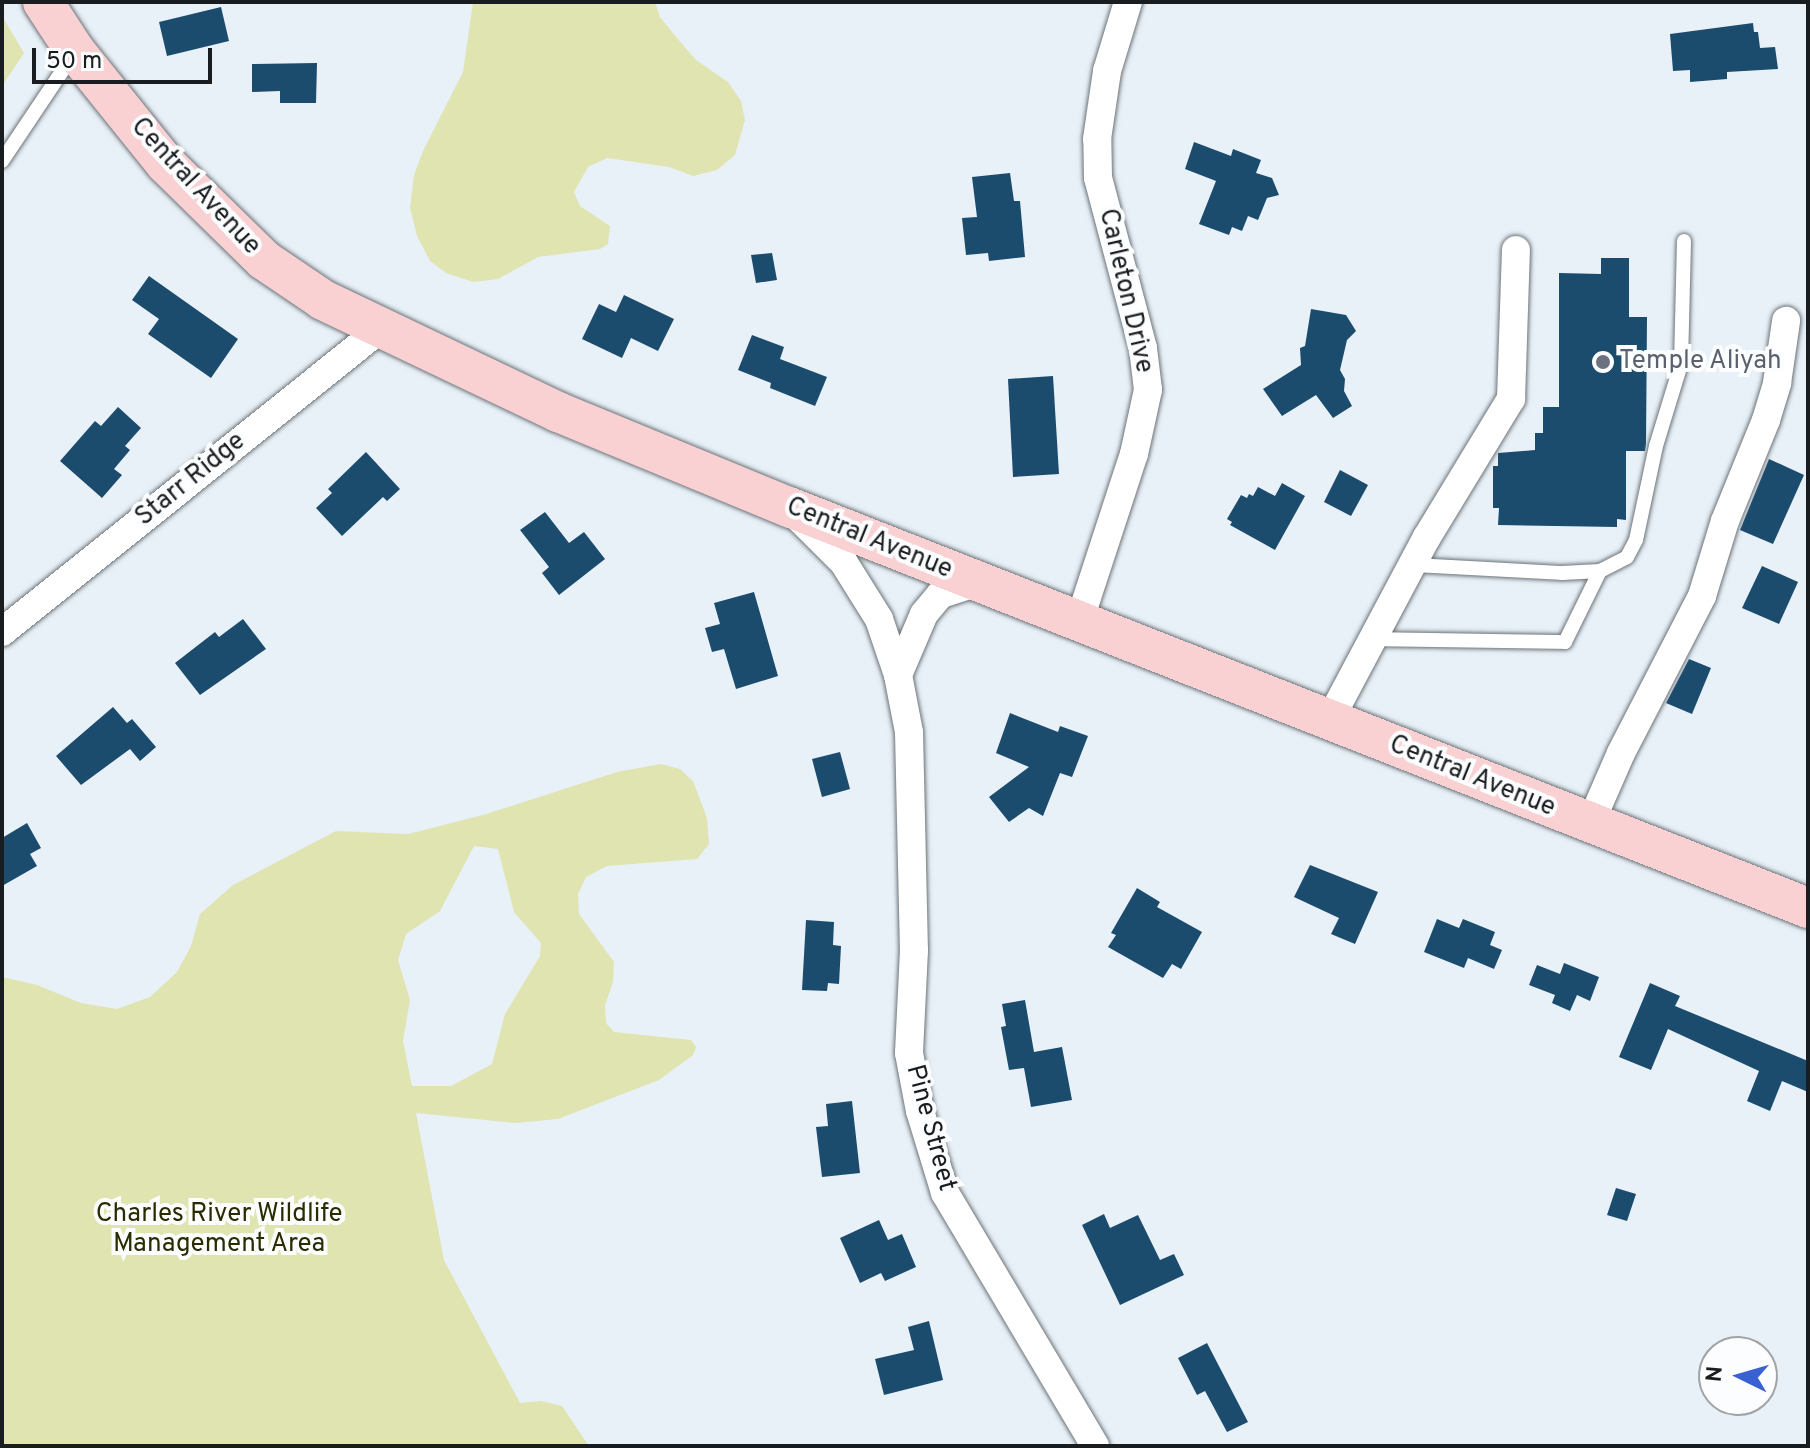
<!DOCTYPE html>
<html>
<head>
<meta charset="utf-8">
<style>
	body { margin:0 }
	#map { position:relative; width:1810px; height:1448px; overflow:hidden; background:#e9f1f8; font-family:Overpass,sans-serif }
	div>[style] { position:absolute }
	.green>* { inset:0; background:#dfe4b0 }
	.building>* { inset:0; background:#1b4b6d }
	.roads { filter:drop-shadow(0 0 2px #6c7479) drop-shadow(0 0 2px #6c7479) }
	.lane>* { height:14px; margin:-7px; padding:0 7px; transform-origin:7px; border-radius:7px; background:#fff }
	.street>* { height:28px; margin:-14px; padding:0 14px; transform-origin:14px; border-radius:14px; background:#fff }
	.secondary>* { height:40px; margin:-20px; padding:0 20px; transform-origin:20px; border-radius:20px; background:#fad1d2 }
	.dots>* { width:22px; height:22px; translate:-50% -50%; box-sizing:border-box; border:4px solid #fbfdfe; border-radius:50% }
	span { translate:-50% -50%; white-space:nowrap; text-align:center; line-height:1.15; -webkit-text-stroke:8px #fbfdfe; paint-order:stroke }
	.street-label { font-size:26px; color:#1a1d1f }
	.worship-label { font-size:26px; color:#5b616d }
	.left { translate:0 -50%; text-align:left }
	.park-label { font-size:26px; color:#2a2c00 }
	.frame { position:absolute; inset:0; border:4px solid #1a1d1f; pointer-events:none }
	.north { position:absolute; left:1698px; top:1336px; width:80px; height:80px; box-sizing:border-box; background:#fbfdfe; border:2px solid #a1a3a5; border-radius:50%; rotate:275deg; font-size:22px; font-weight:700; line-height:32px; text-align:center; color:#1a1d1f }
	.north::after { content:''; display:block; margin:auto; width:28px; height:36px; background:#3a61d2; clip-path:polygon(50% 0,100% 100%,50% 72%,0 100%) }
	.scale { position:absolute; left:32px; top:48px; width:180px; height:36px; box-sizing:border-box; border:4px solid #1a1d1f; border-top:0; padding-left:10px; font-size:24px; line-height:28px; white-space:nowrap; color:#1a1d1f; -webkit-text-stroke:6px #fbfdfe; paint-order:stroke }
</style>
</head>
<body>
<div id="map">
	<div class="green">
		<i style="clip-path:polygon(473px 2px,655px 2px,660px 17px,677px 38px,696px 60px,728px 82px,741px 101px,745px 120px,735px 155px,717px 170px,693px 176px,669px 167px,607px 158px,588px 167px,574px 192px,580px 206px,610px 226px,608px 244px,600px 249px,538px 257px,498px 279px,473px 282px,446px 273px,430px 261px,417px 236px,410px 208px,414px 175px,423px 151px,463px 72px)"></i>
		<i style="clip-path:polygon(2px 16px,24px 53px,2px 86px)"></i>
		<i style="clip-path:polygon(evenodd,661px 764px,680px 769px,693px 781px,707px 818px,709px 844px,697px 859px,607px 866px,586px 877px,578px 894px,579px 914px,614px 962px,613px 982px,605px 1005px,606px 1023px,614px 1032px,691px 1040px,696px 1047px,693px 1055px,659px 1080px,558px 1119px,515px 1123px,416px 1113px,444px 1260px,520px 1403px,541px 1401px,562px 1406px,589px 1446px,2px 1446px,2px 977px,37px 985px,81px 1003px,117px 1009px,150px 997px,177px 972px,191px 946px,200px 914px,233px 885px,336px 831px,408px 834px,483px 815px,617px 772px,661px 764px,474px 846px,498px 849px,514px 912px,541px 943px,540px 956px,505px 1014px,492px 1064px,451px 1086px,412px 1086px,403px 1041px,410px 1000px,398px 960px,406px 934px,440px 911px,474px 846px)"></i>
	</div>
	<div class="building">
		<i style="clip-path:polygon(221px 7px,229px 41px,167px 56px,159px 22px)"></i>
		<i style="clip-path:polygon(1753px 23px,1754px 32px,1758px 32px,1760px 48px,1775px 47px,1778px 69px,1727px 72px,1727px 79px,1690px 82px,1690px 70px,1673px 71px,1670px 34px)"></i>
		<i style="clip-path:polygon(317px 63px,316px 103px,280px 103px,280px 91px,252px 92px,252px 64px)"></i>
		<i style="clip-path:polygon(1194px 142px,1231px 156px,1233px 149px,1261px 160px,1256px 173px,1272px 178px,1279px 195px,1267px 198px,1258px 220px,1248px 216px,1242px 231px,1232px 227px,1229px 235px,1199px 224px,1216px 181px,1185px 169px)"></i>
		<i style="clip-path:polygon(1010px 173px,1014px 201px,1020px 201px,1025px 257px,989px 261px,988px 253px,966px 255px,962px 218px,977px 217px,972px 177px)"></i>
		<i style="clip-path:polygon(772px 253px,777px 280px,756px 283px,751px 255px)"></i>
		<i style="clip-path:polygon(1601px 258px,1629px 258px,1629px 317px,1647px 317px,1646px 444px,1645px 451px,1626px 451px,1626px 520px,1617px 519px,1617px 527px,1498px 525px,1499px 508px,1493px 508px,1493px 466px,1498px 466px,1498px 453px,1535px 450px,1535px 433px,1543px 433px,1543px 407px,1559px 407px,1559px 273px,1601px 274px)"></i>
		<i style="clip-path:polygon(149px 276px,238px 339px,211px 378px,148px 334px,159px 319px,132px 300px)"></i>
		<i style="clip-path:polygon(624px 295px,674px 319px,658px 351px,631px 338px,622px 358px,582px 339px,599px 304px,616px 312px)"></i>
		<i style="clip-path:polygon(1311px 309px,1346px 315px,1356px 331px,1347px 340px,1340px 370px,1345px 379px,1344px 391px,1352px 406px,1333px 418px,1316px 395px,1282px 416px,1263px 389px,1301px 365px,1300px 348px,1305px 346px)"></i>
		<i style="clip-path:polygon(752px 335px,784px 347px,780px 359px,827px 377px,815px 406px,770px 388px,771px 383px,738px 370px)"></i>
		<i style="clip-path:polygon(1053px 376px,1059px 474px,1013px 477px,1008px 379px)"></i>
		<i style="clip-path:polygon(118px 407px,141px 428px,125px 446px,130px 450px,114px 469px,122px 475px,102px 498px,60px 461px,95px 421px,101px 426px)"></i>
		<i style="clip-path:polygon(366px 452px,400px 489px,387px 501px,383px 497px,342px 536px,316px 508px,332px 493px,328px 489px)"></i>
		<i style="clip-path:polygon(1769px 459px,1804px 475px,1773px 544px,1740px 530px)"></i>
		<i style="clip-path:polygon(1340px 470px,1368px 485px,1351px 516px,1324px 502px)"></i>
		<i style="clip-path:polygon(1282px 483px,1305px 496px,1275px 550px,1230px 525px,1232px 522px,1227px 519px,1241px 495px,1247px 498px,1249px 494px,1253px 496px,1258px 487px,1275px 496px)"></i>
		<i style="clip-path:polygon(545px 512px,569px 543px,584px 532px,605px 559px,559px 595px,542px 573px,549px 567px,520px 530px)"></i>
		<i style="clip-path:polygon(1762px 566px,1798px 582px,1779px 624px,1742px 608px)"></i>
		<i style="clip-path:polygon(754px 592px,778px 676px,736px 689px,724px 649px,712px 652px,705px 628px,720px 624px,714px 603px)"></i>
		<i style="clip-path:polygon(243px 619px,266px 649px,200px 695px,175px 663px,215px 632px,219px 637px)"></i>
		<i style="clip-path:polygon(1689px 659px,1711px 668px,1692px 714px,1666px 703px)"></i>
		<i style="clip-path:polygon(113px 707px,127px 723px,132px 719px,156px 747px,140px 761px,130px 749px,81px 785px,56px 756px)"></i>
		<i style="clip-path:polygon(1010px 713px,1058px 732px,1060px 726px,1088px 736px,1072px 777px,1060px 773px,1043px 816px,1029px 808px,1009px 822px,989px 797px,1029px 767px,996px 753px)"></i>
		<i style="clip-path:polygon(840px 752px,850px 789px,822px 797px,812px 759px)"></i>
		<i style="clip-path:polygon(27px 823px,41px 848px,30px 854px,37px 866px,2px 886px,2px 838px)"></i>
		<i style="clip-path:polygon(1310px 865px,1378px 892px,1355px 944px,1331px 934px,1339px 918px,1294px 897px)"></i>
		<i style="clip-path:polygon(1137px 888px,1160px 902px,1157px 907px,1202px 932px,1181px 969px,1172px 964px,1163px 978px,1108px 947px,1116px 935px,1111px 933px)"></i>
		<i style="clip-path:polygon(1437px 919px,1459px 928px,1463px 919px,1495px 932px,1490px 945px,1502px 950px,1494px 969px,1468px 958px,1464px 968px,1424px 952px)"></i>
		<i style="clip-path:polygon(806px 920px,834px 922px,833px 945px,841px 946px,839px 984px,828px 983px,827px 991px,802px 990px)"></i>
		<i style="clip-path:polygon(1564px 963px,1599px 977px,1590px 1001px,1577px 995px,1570px 1011px,1552px 1003px,1555px 995px,1529px 985px,1537px 965px,1560px 974px)"></i>
		<i style="clip-path:polygon(1650px 983px,1680px 996px,1675px 1006px,1808px 1061px,1808px 1092px,1782px 1081px,1770px 1111px,1747px 1101px,1759px 1071px,1668px 1029px,1651px 1070px,1619px 1057px)"></i>
		<i style="clip-path:polygon(1025px 1000px,1034px 1052px,1062px 1047px,1072px 1100px,1031px 1107px,1024px 1068px,1009px 1070px,1001px 1027px,1006px 1026px,1002px 1004px)"></i>
		<i style="clip-path:polygon(852px 1101px,860px 1173px,822px 1177px,816px 1127px,828px 1126px,826px 1104px)"></i>
		<i style="clip-path:polygon(1616px 1188px,1636px 1194px,1627px 1221px,1607px 1215px)"></i>
		<i style="clip-path:polygon(1104px 1214px,1110px 1228px,1138px 1215px,1160px 1260px,1174px 1254px,1184px 1275px,1120px 1305px,1082px 1225px)"></i>
		<i style="clip-path:polygon(879px 1220px,888px 1240px,902px 1234px,916px 1267px,885px 1281px,881px 1273px,860px 1283px,840px 1238px)"></i>
		<i style="clip-path:polygon(929px 1321px,943px 1380px,884px 1395px,875px 1359px,914px 1350px,908px 1327px)"></i>
		<i style="clip-path:polygon(1207px 1343px,1248px 1422px,1227px 1432px,1205px 1391px,1197px 1395px,1178px 1358px)"></i>
	</div>
	<div class="roads">
		<div class="lane">
			<i style="left:2px;top:161px;width:128px;rotate:-56.2deg"></i>
			<i style="left:1600px;top:571px;width:30px;rotate:-27deg"></i>
			<i style="left:1627px;top:557px;width:19px;rotate:-62deg"></i>
			<i style="left:1636px;top:540px;width:96px;rotate:-78deg"></i>
			<i style="left:1656px;top:446px;width:86px;rotate:-73deg"></i>
			<i style="left:1681px;top:364px;width:123px;rotate:-88.6deg"></i>
			<i style="left:1373px;top:639px;width:192px;rotate:0.9deg"></i>
			<i style="left:1565px;top:642px;width:79px;rotate:-63.8deg"></i>
			<i style="left:1600px;top:571px;width:38px;rotate:177deg"></i>
			<i style="left:1562px;top:573px;width:150px;rotate:-176.9deg"></i>
		</div>
		<div class="street">
			<i style="left:798px;top:517px;width:65px;rotate:45deg"></i>
			<i style="left:844px;top:563px;width:66px;rotate:58deg"></i>
			<i style="left:879px;top:619px;width:59px;rotate:71.3deg"></i>
			<i style="left:898px;top:675px;width:58px;rotate:79.1deg"></i>
			<i style="left:909px;top:732px;width:218px;rotate:88.7deg"></i>
			<i style="left:914px;top:950px;width:103px;rotate:92.8deg"></i>
			<i style="left:909px;top:1053px;width:59px;rotate:79.3deg"></i>
			<i style="left:920px;top:1111px;width:86px;rotate:73deg"></i>
			<i style="left:945px;top:1193px;width:294px;rotate:59.3deg"></i>
			<i style="left:1079px;top:622px;width:177px;rotate:-71.9deg"></i>
			<i style="left:1134px;top:454px;width:66px;rotate:-77.7deg"></i>
			<i style="left:1148px;top:390px;width:42px;rotate:-96.8deg"></i>
			<i style="left:1143px;top:348px;width:176px;rotate:-104.8deg"></i>
			<i style="left:1098px;top:178px;width:39px;rotate:-91deg"></i>
			<i style="left:1097px;top:139px;width:69px;rotate:-81.6deg"></i>
			<i style="left:1107px;top:71px;width:72px;rotate:-73.1deg"></i>
			<i style="left:2px;top:632px;width:486px;rotate:-38.7deg"></i>
			<i style="left:898px;top:675px;width:66px;rotate:-66.9deg"></i>
			<i style="left:924px;top:614px;width:26px;rotate:-50deg"></i>
			<i style="left:941px;top:594px;width:40px;rotate:-18deg"></i>
			<i style="left:1329px;top:721px;width:208px;rotate:-62deg"></i>
			<i style="left:1427px;top:537px;width:162px;rotate:-58.7deg"></i>
			<i style="left:1511px;top:399px;width:149px;rotate:-88.1deg"></i>
			<i style="left:1590px;top:824px;width:77px;rotate:-66.4deg"></i>
			<i style="left:1621px;top:753px;width:177px;rotate:-62.7deg"></i>
			<i style="left:1702px;top:596px;width:78px;rotate:-73deg"></i>
			<i style="left:1725px;top:521px;width:109px;rotate:-67.9deg"></i>
			<i style="left:1766px;top:420px;width:39px;rotate:-73deg"></i>
			<i style="left:1777px;top:383px;width:63px;rotate:-81.7deg"></i>
		</div>
		<div class="secondary">
			<i style="left:43px;top:2px;width:59px;rotate:56.9deg"></i>
			<i style="left:75px;top:51px;width:145px;rotate:51.2deg"></i>
			<i style="left:166px;top:164px;width:137px;rotate:44.4deg"></i>
			<i style="left:264px;top:260px;width:71px;rotate:34.1deg"></i>
			<i style="left:323px;top:300px;width:260px;rotate:25.5deg"></i>
			<i style="left:558px;top:412px;width:250px;rotate:22.4deg"></i>
			<i style="left:789px;top:507px;width:1095px;rotate:21.48deg"></i>
		</div>
	</div>
	<div class="dots">
		<i style="left:1603px;top:362px;background:#6b7280"></i>
	</div>
	<div class="street-label">
		<span style="left:195px;top:187px;rotate:47deg">Central Avenue</span>
		<span style="left:1125px;top:291px;rotate:77deg">Carleton Drive</span>
		<span style="left:191px;top:480px;rotate:-39deg">Starr Ridge</span>
		<span style="left:869px;top:539px;rotate:22deg">Central Avenue</span>
		<span style="left:1472px;top:777px;rotate:22deg">Central Avenue</span>
		<span style="left:930px;top:1128px;rotate:75deg">Pine Street</span>
	</div>
	<div class="worship-label">
		<span class="left" style="left:1619px;top:362px">Temple Aliyah</span>
	</div>
	<div class="park-label">
		<span style="left:219px;top:1230px">Charles River Wildlife<br>Management Area</span>
	</div>
	<div class="frame"></div>
	<div class="north">N</div>
	<div class="scale">50 m</div>
</div>
</body>
</html>
